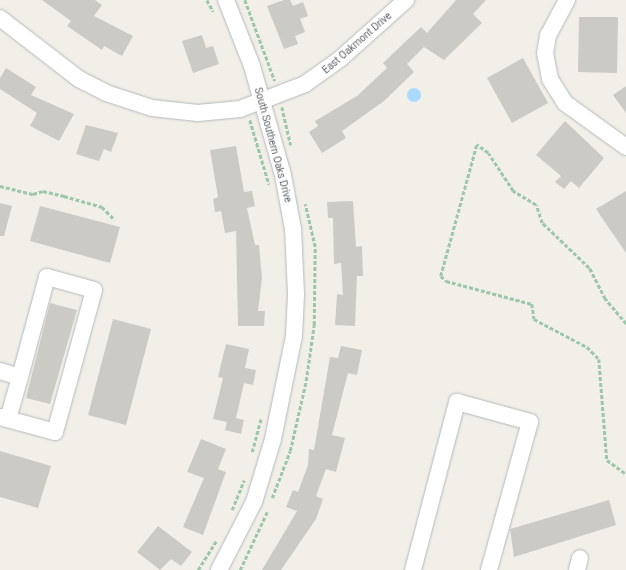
<!DOCTYPE html>
<html>
<head>
<meta charset="utf-8">
<style>
	body { margin:0 }
	#map { position:relative; width:626px; height:570px; overflow:hidden; background:#f1efe8; font-family:Roboto,sans-serif }
	div>[style] { position:absolute }
	.water>* { inset:0; background:#aadaff }
	.round { border-radius:50% }
	.building>* { inset:0; background:#cccac5 }
	.path>* { height:2.5px; margin-top:-1.25px; transform-origin:0; background:repeating-linear-gradient(90deg,#9cc7a9 0 4px,transparent 0 6px) }
	.roads { filter:drop-shadow(0 0 1px #b5b8bc) drop-shadow(0 0 1px #b5b8bc) }
	.minor>* { height:16px; margin:-8px; padding:0 8px; transform-origin:8px; border-radius:8px; background:#fff }
	span { translate:-50% -50%; white-space:nowrap; text-align:center; line-height:1.15; -webkit-text-stroke:3px #fff; paint-order:stroke }
	.street-label { font-size:10px; color:#5f6368 }
</style>
</head>
<body>
<div id="map">
	<div class="water">
		<i class="round" style="left:407px;top:88px;width:14px;height:14px"></i>
	</div>
	<div class="building">
		<i style="clip-path:polygon(42px 0,95px 0,102px 5px,94px 16px,133px 36px,122px 56px,104px 46px,102px 50px,67px 26px,71px 21px)"></i>
		<i style="clip-path:polygon(284px 0,290px 0,293px 6px,303px 2px,308px 16px,300px 19px,305px 32px,295px 36px,298px 44px,284px 49px,267px 6px)"></i>
		<i style="clip-path:polygon(456px 0,486px 0,473px 14px,482px 23px,444px 60px,424px 47px,407px 64px,414px 72px,384px 101px,342px 131px,346px 138px,322px 153px,309px 132px,318px 126px,315px 121px,357px 96px,387px 68px,383px 63px,421px 27px,427px 33px)"></i>
		<i style="clip-path:polygon(579px 17px,618px 17px,617px 73px,578px 72px)"></i>
		<i style="clip-path:polygon(202px 35px,206px 48px,213px 46px,219px 64px,193px 73px,182px 41px)"></i>
		<i style="clip-path:polygon(523px 58px,548px 103px,512px 123px,487px 78px)"></i>
		<i style="clip-path:polygon(6px 68px,36px 87px,31px 95px,74px 114px,59px 141px,30px 126px,37px 113px,0 89px,0 78px)"></i>
		<i style="clip-path:polygon(626px 86px,626px 113px,613px 95px)"></i>
		<i style="clip-path:polygon(565px 121px,604px 158px,579px 188px,571px 181px,564px 189px,555px 182px,561px 176px,536px 155px)"></i>
		<i style="clip-path:polygon(86px 125px,118px 133px,111px 152px,104px 149px,99px 161px,76px 154px)"></i>
		<i style="clip-path:polygon(236px 146px,244px 192px,252px 191px,255px 206px,247px 208px,255px 245px,259px 245px,262px 278px,258px 311px,265px 311px,264px 326px,238px 326px,236px 231px,225px 233px,221px 211px,215px 212px,213px 199px,218px 197px,210px 150px)"></i>
		<i style="clip-path:polygon(626px 191px,626px 253px,596px 209px)"></i>
		<i style="clip-path:polygon(353px 201px,356px 247px,362px 246px,363px 276px,357px 276px,355px 326px,335px 325px,337px 294px,343px 295px,341px 263px,334px 264px,333px 218px,328px 218px,327px 202px)"></i>
		<i style="clip-path:polygon(0 203px,12px 206px,4px 236px,0 236px)"></i>
		<i style="clip-path:polygon(40px 206px,120px 227px,110px 263px,30px 241px)"></i>
		<i style="clip-path:polygon(50px 303px,77px 310px,50px 404px,26px 398px)"></i>
		<i style="clip-path:polygon(113px 319px,151px 329px,126px 425px,88px 415px)"></i>
		<i style="clip-path:polygon(226px 344px,249px 349px,245px 368px,256px 370px,253px 385px,244px 383px,236px 418px,244px 420px,241px 434px,225px 430px,227px 422px,213px 419px,223px 378px,218px 377px)"></i>
		<i style="clip-path:polygon(341px 346px,362px 350px,357px 375px,348px 373px,332px 435px,345px 438px,336px 472px,326px 469px,316px 496px,323px 499px,316px 519px,281px 570px,262px 570px,297px 511px,286px 507px,293px 490px,298px 492px,308px 465px,309px 449px,314px 450px,330px 357px,338px 358px)"></i>
		<i style="clip-path:polygon(201px 439px,226px 449px,218px 469px,226px 472px,203px 535px,183px 527px,204px 478px,187px 472px)"></i>
		<i style="clip-path:polygon(0 451px,51px 466px,38px 508px,0 497px)"></i>
		<i style="clip-path:polygon(609px 500px,616px 525px,514px 557px,510px 529px)"></i>
		<i style="clip-path:polygon(158px 526px,192px 552px,181px 566px,171px 559px,160px 570px,137px 552px)"></i>
	</div>
	<div class="path">
		<i style="left:207px;top:0;width:13px;rotate:61deg"></i>
		<i style="left:245px;top:0;width:86px;rotate:69.7deg"></i>
		<i style="left:282px;top:107px;width:39px;rotate:77deg"></i>
		<i style="left:250px;top:120px;width:67px;rotate:73.5deg"></i>
		<i style="left:0;top:186px;width:34px;rotate:14deg"></i>
		<i style="left:33px;top:194px;width:10px;rotate:-17deg"></i>
		<i style="left:43px;top:191px;width:22px;rotate:13deg"></i>
		<i style="left:64px;top:196px;width:40px;rotate:16deg"></i>
		<i style="left:102px;top:207px;width:18px;rotate:45deg"></i>
		<i style="left:626px;top:324px;width:33px;rotate:-130deg"></i>
		<i style="left:605px;top:299px;width:35px;rotate:-117deg"></i>
		<i style="left:589px;top:268px;width:65px;rotate:-136.2deg"></i>
		<i style="left:542px;top:223px;width:19px;rotate:-108deg"></i>
		<i style="left:536px;top:205px;width:27px;rotate:-149deg"></i>
		<i style="left:513px;top:191px;width:45px;rotate:-123.3deg"></i>
		<i style="left:488px;top:153px;width:14px;rotate:-144deg"></i>
		<i style="left:477px;top:145px;width:136px;rotate:105.4deg"></i>
		<i style="left:441px;top:276px;width:7px;rotate:45deg"></i>
		<i style="left:446px;top:281px;width:89px;rotate:15deg"></i>
		<i style="left:532px;top:304px;width:15px;rotate:82deg"></i>
		<i style="left:534px;top:319px;width:60px;rotate:27.8deg"></i>
		<i style="left:587px;top:347px;width:17px;rotate:45deg"></i>
		<i style="left:599px;top:359px;width:101px;rotate:85.5deg"></i>
		<i style="left:607px;top:460px;width:24px;rotate:36deg"></i>
		<i style="left:252px;top:452px;width:35px;rotate:-75deg"></i>
		<i style="left:272px;top:498px;width:50px;rotate:-69deg"></i>
		<i style="left:290px;top:451px;width:72px;rotate:-77.1deg"></i>
		<i style="left:306px;top:381px;width:57px;rotate:-81.9deg"></i>
		<i style="left:314px;top:325px;width:78px;rotate:-89.3deg"></i>
		<i style="left:315px;top:247px;width:44px;rotate:-103.1deg"></i>
		<i style="left:232px;top:510px;width:32px;rotate:-68deg"></i>
		<i style="left:198px;top:570px;width:34px;rotate:-58deg"></i>
		<i style="left:240px;top:570px;width:64px;rotate:-65deg"></i>
	</div>
	<div class="roads">
		<div class="minor">
			<i style="left:567px;top:0;width:40px;rotate:118deg"></i>
			<i style="left:548px;top:35px;width:18px;rotate:99deg"></i>
			<i style="left:545px;top:53px;width:26px;rotate:79deg"></i>
			<i style="left:550px;top:79px;width:28px;rotate:58deg"></i>
			<i style="left:565px;top:103px;width:75px;rotate:35.8deg"></i>
			<i style="left:0;top:18px;width:100px;rotate:37.7deg"></i>
			<i style="left:79px;top:79px;width:30px;rotate:27deg"></i>
			<i style="left:106px;top:93px;width:48px;rotate:18.1deg"></i>
			<i style="left:152px;top:108px;width:46px;rotate:6.2deg"></i>
			<i style="left:198px;top:113px;width:42px;rotate:-5.4deg"></i>
			<i style="left:240px;top:109px;width:70px;rotate:-21deg"></i>
			<i style="left:305px;top:84px;width:43px;rotate:-35.5deg"></i>
			<i style="left:340px;top:59px;width:89px;rotate:-41.8deg"></i>
			<i style="left:0;top:371px;width:21px;rotate:17deg"></i>
			<i style="left:20px;top:377px;width:44px;rotate:105.9deg"></i>
			<i style="left:0;top:417px;width:57px;rotate:15.3deg"></i>
			<i style="left:55px;top:432px;width:147px;rotate:-74.6deg"></i>
			<i style="left:94px;top:290px;width:49px;rotate:-164.5deg"></i>
			<i style="left:47px;top:277px;width:104px;rotate:105.1deg"></i>
			<i style="left:219px;top:570px;width:76px;rotate:-62.8deg"></i>
			<i style="left:254px;top:502px;width:66px;rotate:-73.2deg"></i>
			<i style="left:273px;top:439px;width:105px;rotate:-78.5deg"></i>
			<i style="left:294px;top:336px;width:42px;rotate:-87.3deg"></i>
			<i style="left:296px;top:294px;width:65px;rotate:-92.6deg"></i>
			<i style="left:293px;top:229px;width:55px;rotate:-100.5deg"></i>
			<i style="left:283px;top:175px;width:113px;rotate:-105.9deg"></i>
			<i style="left:252px;top:66px;width:71px;rotate:-111.5deg"></i>
			<i style="left:413px;top:570px;width:174px;rotate:-75.3deg"></i>
			<i style="left:457px;top:402px;width:76px;rotate:15.3deg"></i>
			<i style="left:530px;top:422px;width:154px;rotate:105.5deg"></i>
			<i style="left:577px;top:570px;width:12px;rotate:-76deg"></i>
		</div>
	</div>
	<div class="street-label">
		<span style="left:357px;top:43px;rotate:-41deg">East Oakmont Drive</span>
		<span style="left:273px;top:145px;rotate:75deg">South Southern Oaks Drive</span>
	</div>
</div>
</body>
</html>
